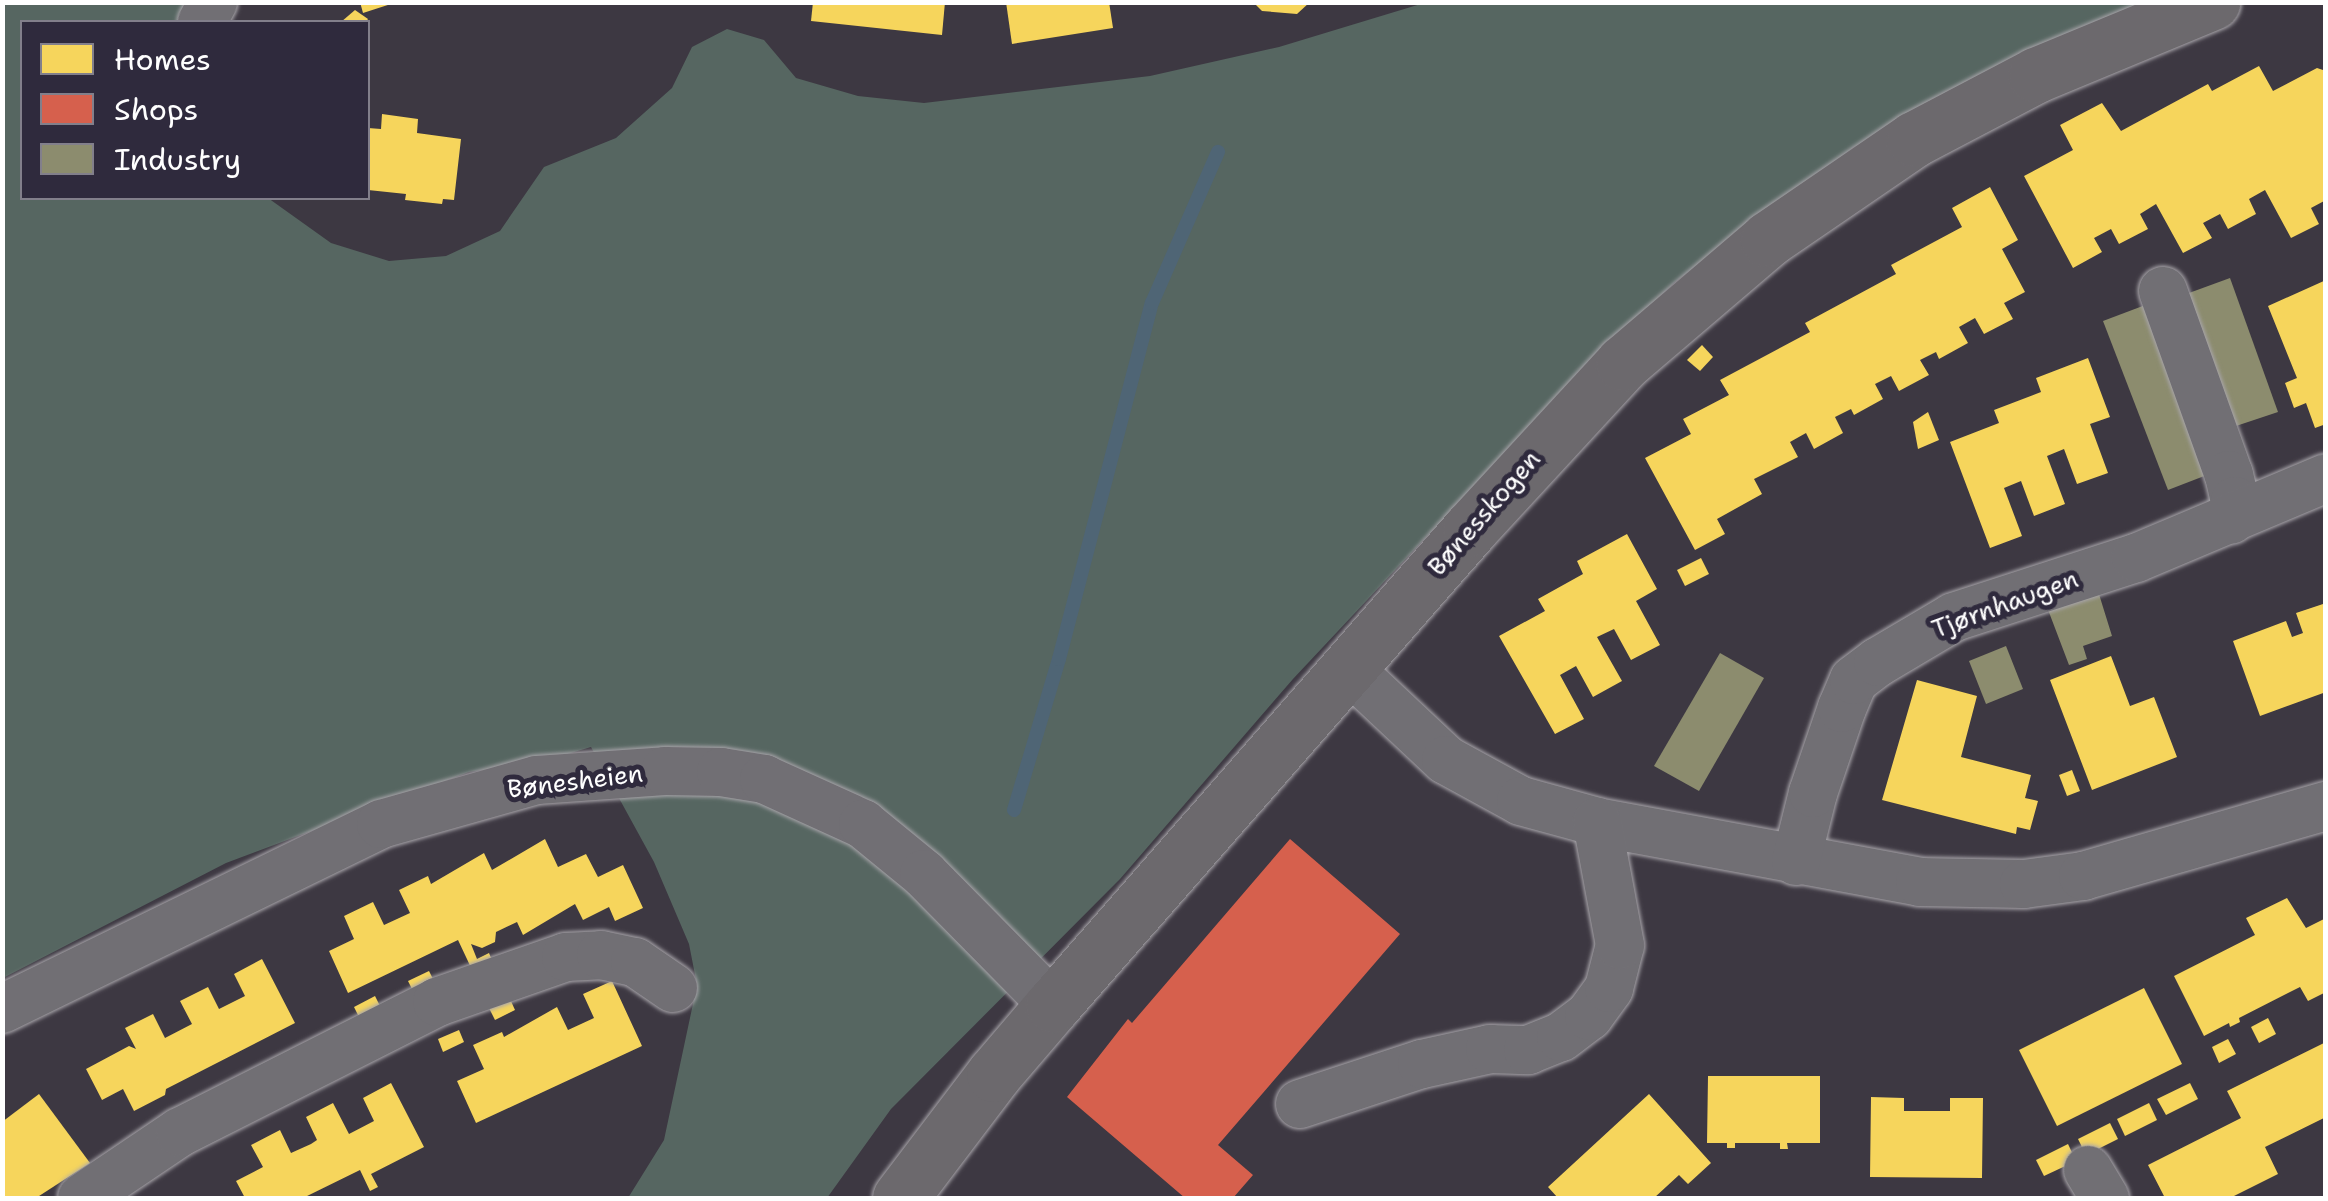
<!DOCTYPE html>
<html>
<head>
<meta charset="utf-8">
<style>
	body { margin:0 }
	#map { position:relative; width:2328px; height:1201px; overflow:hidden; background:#3d3842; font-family:"Shantell Sans",sans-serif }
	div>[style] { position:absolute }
	.green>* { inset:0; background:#566661 }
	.homes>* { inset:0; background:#f6d55c }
	.shops>* { inset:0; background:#d6604d }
	.industry>* { inset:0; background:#8c8c6e }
	.stream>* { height:14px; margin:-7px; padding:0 7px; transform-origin:7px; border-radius:7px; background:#4f6575 }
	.roads { filter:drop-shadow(0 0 2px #a8a5aa) drop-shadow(0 0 2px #a8a5aa) }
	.minor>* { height:48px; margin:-24px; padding:0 24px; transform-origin:24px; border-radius:24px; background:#716f74 }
	.major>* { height:55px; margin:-27.5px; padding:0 27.5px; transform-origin:27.5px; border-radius:27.5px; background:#6c696d }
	span { translate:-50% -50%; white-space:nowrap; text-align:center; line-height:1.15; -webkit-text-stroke:10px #2f2a3d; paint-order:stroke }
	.street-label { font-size:25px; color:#fff }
	.frame { position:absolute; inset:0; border:5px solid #fff; pointer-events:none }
	.legend { position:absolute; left:20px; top:20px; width:350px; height:180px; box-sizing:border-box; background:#2f2a3d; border:2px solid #827f8b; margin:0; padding:12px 18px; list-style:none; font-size:30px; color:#fff }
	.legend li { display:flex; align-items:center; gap:20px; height:50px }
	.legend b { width:50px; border:2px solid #827f8b }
</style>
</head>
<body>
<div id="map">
	<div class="green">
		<i style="clip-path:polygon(3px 3px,191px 3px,179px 22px,22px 22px,22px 198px,268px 198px,331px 243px,389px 261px,446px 256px,500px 231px,544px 167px,616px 138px,672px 88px,692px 47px,727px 29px,764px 40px,796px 78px,858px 96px,924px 103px,1150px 76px,1279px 47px,1424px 3px,2145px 3px,2038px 48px,1854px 147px,1675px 282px,1596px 356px,1293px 679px,1120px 879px,891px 1109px,827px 1198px,628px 1198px,664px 1140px,697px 985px,689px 944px,654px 862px,591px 747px,544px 761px,469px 772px,226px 863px,3px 978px)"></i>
	</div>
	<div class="homes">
		<i style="clip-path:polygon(360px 2px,394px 2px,394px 3px,363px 13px)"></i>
		<i style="clip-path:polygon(813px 2px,945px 2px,942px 35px,811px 21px)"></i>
		<i style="clip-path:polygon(1006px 2px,1109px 2px,1113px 28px,1012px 44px)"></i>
		<i style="clip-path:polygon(1253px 2px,1310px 2px,1297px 14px,1262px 11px)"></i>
		<i style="clip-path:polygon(355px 10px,368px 19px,366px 22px,341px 22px)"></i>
		<i style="clip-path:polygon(2259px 66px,2273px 91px,2317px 68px,2326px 71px,2326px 200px,2311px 208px,2319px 224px,2291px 238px,2265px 190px,2249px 199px,2256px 214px,2228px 229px,2220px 214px,2203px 223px,2212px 238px,2183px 253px,2156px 204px,2140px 214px,2148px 229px,2119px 244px,2111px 229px,2094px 238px,2102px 252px,2073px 268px,2024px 176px,2073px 150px,2060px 125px,2102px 103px,2121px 131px,2208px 84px,2212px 91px)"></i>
		<i style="clip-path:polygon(382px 114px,418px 119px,417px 133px,461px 139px,454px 200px,443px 199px,442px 204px,405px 200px,406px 194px,368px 190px,368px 128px,381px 129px)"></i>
		<i style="clip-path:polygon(1990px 187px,2018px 240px,2002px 249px,2025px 292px,2004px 303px,2013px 319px,1984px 334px,1975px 318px,1959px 327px,1968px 343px,1939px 359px,1936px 352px,1920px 360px,1929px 375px,1899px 391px,1891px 376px,1875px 384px,1883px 399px,1854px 415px,1851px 409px,1835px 417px,1843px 433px,1814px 449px,1806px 433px,1790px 442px,1798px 457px,1754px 479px,1762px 494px,1717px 519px,1725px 534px,1695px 550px,1645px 458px,1691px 434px,1683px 419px,1729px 395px,1720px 380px,1810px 332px,1805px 323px,1896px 274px,1891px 265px,1962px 227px,1952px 208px)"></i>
		<i style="clip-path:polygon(2326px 280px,2326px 424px,2315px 428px,2306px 403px,2294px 408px,2285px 383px,2297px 378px,2268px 306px)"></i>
		<i style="clip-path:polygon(1702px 345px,1713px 357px,1700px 371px,1687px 360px)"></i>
		<i style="clip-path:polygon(2088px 358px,2110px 417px,2090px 424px,2108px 473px,2077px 484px,2064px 449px,2047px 456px,2065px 504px,2034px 516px,2021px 481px,2004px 488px,2022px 536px,1990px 548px,1950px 442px,1999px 423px,1994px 410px,2041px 392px,2036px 378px)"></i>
		<i style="clip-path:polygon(1928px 412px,1939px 440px,1918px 449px,1913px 422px)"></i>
		<i style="clip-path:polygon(1627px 534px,1657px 589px,1636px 601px,1660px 645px,1631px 660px,1614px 629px,1597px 637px,1622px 681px,1593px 697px,1576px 666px,1560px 675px,1584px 719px,1555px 734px,1499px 636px,1545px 611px,1538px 599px,1583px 574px,1577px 561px)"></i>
		<i style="clip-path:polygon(1701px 558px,1709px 574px,1685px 586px,1677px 570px)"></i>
		<i style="clip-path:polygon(2326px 603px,2326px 692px,2260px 716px,2233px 641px,2286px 621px,2292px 637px,2303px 633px,2296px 613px)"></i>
		<i style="clip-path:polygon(2111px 656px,2130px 706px,2154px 697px,2177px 757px,2092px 790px,2050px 680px)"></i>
		<i style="clip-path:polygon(1917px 680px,1977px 696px,1961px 757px,2031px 775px,2025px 798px,2038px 801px,2030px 830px,2017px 827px,2016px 834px,1882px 800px)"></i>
		<i style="clip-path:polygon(2072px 770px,2080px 791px,2067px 796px,2059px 775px)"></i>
		<i style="clip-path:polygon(545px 839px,558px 867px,586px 854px,598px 877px,623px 865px,643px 908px,615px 921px,609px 907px,583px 920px,575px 904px,523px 935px,517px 922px,496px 932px,495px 942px,482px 948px,471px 944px,477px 959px,489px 953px,494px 965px,474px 974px,458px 940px,348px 993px,329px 951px,354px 939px,344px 916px,373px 902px,384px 925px,410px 913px,399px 890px,428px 876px,431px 884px,484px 853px,492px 870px)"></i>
		<i style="clip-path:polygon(2287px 898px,2306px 928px,2326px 918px,2326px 992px,2308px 1001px,2300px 987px,2239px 1018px,2240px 1022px,2230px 1027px,2229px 1023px,2204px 1036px,2174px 976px,2255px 935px,2246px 918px)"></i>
		<i style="clip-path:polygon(262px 959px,295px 1023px,166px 1089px,165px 1095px,134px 1111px,123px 1089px,102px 1100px,86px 1069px,129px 1046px,136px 1049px,125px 1028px,153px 1014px,165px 1038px,192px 1024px,180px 1001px,208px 987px,219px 1009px,245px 996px,234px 974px)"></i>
		<i style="clip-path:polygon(429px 971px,435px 983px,414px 993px,408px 981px)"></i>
		<i style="clip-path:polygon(612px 981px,642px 1046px,476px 1123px,457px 1081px,484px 1069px,473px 1045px,502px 1032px,504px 1037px,557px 1007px,568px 1030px,594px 1018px,583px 994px)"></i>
		<i style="clip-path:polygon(2144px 988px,2182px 1064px,2057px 1126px,2019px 1050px)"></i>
		<i style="clip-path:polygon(375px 996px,381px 1008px,360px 1019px,354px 1007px)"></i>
		<i style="clip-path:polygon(510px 999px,515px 1010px,495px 1020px,489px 1008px)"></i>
		<i style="clip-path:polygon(2268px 1018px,2276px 1034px,2259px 1043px,2251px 1027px)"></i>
		<i style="clip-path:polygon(459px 1030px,464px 1042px,443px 1052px,438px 1039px)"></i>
		<i style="clip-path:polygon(2228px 1039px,2236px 1054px,2219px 1063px,2212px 1047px)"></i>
		<i style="clip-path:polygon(2326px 1042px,2326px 1117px,2265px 1147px,2278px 1174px,2230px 1198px,2165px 1198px,2148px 1165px,2241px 1118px,2227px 1091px)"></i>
		<i style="clip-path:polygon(1708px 1076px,1820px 1076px,1820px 1143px,1787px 1143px,1788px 1149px,1780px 1149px,1780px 1143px,1735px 1143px,1735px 1148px,1727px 1148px,1727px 1143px,1707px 1143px)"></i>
		<i style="clip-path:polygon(391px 1083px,424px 1147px,371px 1174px,378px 1187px,370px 1191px,360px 1170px,303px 1198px,245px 1198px,236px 1181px,263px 1167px,251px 1145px,280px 1130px,291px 1153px,311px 1144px,317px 1140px,306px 1117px,333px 1103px,349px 1134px,374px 1121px,363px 1098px)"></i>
		<i style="clip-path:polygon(2190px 1083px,2198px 1099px,2166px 1115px,2157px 1099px)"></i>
		<i style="clip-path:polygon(39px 1094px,90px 1163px,36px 1198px,2px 1198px,2px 1122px)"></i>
		<i style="clip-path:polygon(1649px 1094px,1711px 1163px,1688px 1184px,1679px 1175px,1654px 1198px,1558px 1198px,1548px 1187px)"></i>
		<i style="clip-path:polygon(1871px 1097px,1904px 1098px,1904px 1111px,1950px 1111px,1950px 1098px,1983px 1098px,1982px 1178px,1870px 1177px)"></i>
		<i style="clip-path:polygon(2149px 1103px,2157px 1120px,2125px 1136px,2117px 1119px)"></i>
		<i style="clip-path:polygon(2110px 1123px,2118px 1139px,2086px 1155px,2078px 1139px)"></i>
		<i style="clip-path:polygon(2068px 1144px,2076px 1161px,2044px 1176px,2036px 1160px)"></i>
	</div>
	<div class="shops">
		<i style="clip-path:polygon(1290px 839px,1400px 934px,1218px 1145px,1253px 1175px,1233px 1198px,1185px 1198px,1067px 1097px,1128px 1019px,1132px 1023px)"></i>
	</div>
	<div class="industry">
		<i style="clip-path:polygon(2230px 278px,2278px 412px,2236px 426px,2189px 293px)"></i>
		<i style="clip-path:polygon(2148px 304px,2212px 473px,2168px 490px,2103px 321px)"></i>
		<i style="clip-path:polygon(2098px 591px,2112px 636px,2083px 646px,2087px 659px,2069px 665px,2047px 607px)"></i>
		<i style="clip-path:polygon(2006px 646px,2023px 689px,1986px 704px,1969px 661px)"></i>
		<i style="clip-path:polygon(1720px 653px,1764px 678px,1699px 791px,1654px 766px)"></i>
	</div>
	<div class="stream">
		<i style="left:1014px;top:810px;width:158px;rotate:-73.4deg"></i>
		<i style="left:1059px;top:659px;width:368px;rotate:-75.4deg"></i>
		<i style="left:1152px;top:303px;width:165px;rotate:-66.4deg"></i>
	</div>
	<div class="roads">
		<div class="minor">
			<i style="left:202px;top:22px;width:23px;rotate:-61deg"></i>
			<i style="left:2163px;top:291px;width:195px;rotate:70.3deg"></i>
			<i style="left:2229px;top:475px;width:27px;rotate:77deg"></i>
			<i style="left:2235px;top:501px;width:19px;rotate:102deg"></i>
			<i style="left:1348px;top:668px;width:134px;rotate:43.2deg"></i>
			<i style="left:1446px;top:760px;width:85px;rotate:28.7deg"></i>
			<i style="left:1521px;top:801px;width:79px;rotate:15.4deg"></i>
			<i style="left:1597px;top:822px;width:329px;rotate:10.5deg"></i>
			<i style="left:1920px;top:882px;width:104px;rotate:1.1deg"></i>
			<i style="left:2024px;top:884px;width:60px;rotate:-7.7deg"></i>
			<i style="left:2083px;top:876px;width:253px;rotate:-16.1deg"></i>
			<i style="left:1796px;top:861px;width:70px;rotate:-76deg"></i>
			<i style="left:1813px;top:793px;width:90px;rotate:-71.2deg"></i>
			<i style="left:1842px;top:708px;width:30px;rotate:-67deg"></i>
			<i style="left:1854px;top:680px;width:30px;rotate:-37deg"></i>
			<i style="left:1878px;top:662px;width:88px;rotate:-30.6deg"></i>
			<i style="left:1954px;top:617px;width:191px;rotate:-18deg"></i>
			<i style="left:2136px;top:558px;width:206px;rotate:-22.8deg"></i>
			<i style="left:2px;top:1009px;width:422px;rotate:-26deg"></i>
			<i style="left:381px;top:824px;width:162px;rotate:-15.8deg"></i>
			<i style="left:537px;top:780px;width:128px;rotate:-4deg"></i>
			<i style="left:665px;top:771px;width:56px;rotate:1deg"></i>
			<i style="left:721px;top:772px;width:44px;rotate:9.2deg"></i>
			<i style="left:764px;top:779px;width:109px;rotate:24.4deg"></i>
			<i style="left:863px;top:824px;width:79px;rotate:39.3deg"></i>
			<i style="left:924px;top:874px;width:184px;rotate:45.4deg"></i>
			<i style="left:1300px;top:1104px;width:128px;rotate:-18.2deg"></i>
			<i style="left:1422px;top:1064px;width:70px;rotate:-12.4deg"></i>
			<i style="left:1490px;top:1049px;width:38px;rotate:2deg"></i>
			<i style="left:1528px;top:1050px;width:35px;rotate:-22deg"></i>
			<i style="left:1561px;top:1037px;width:35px;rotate:-37deg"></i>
			<i style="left:1589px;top:1016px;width:34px;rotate:-54deg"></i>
			<i style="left:1609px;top:988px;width:44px;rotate:-75.7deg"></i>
			<i style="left:1620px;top:945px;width:125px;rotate:-100.6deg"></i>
			<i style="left:2088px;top:1170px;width:33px;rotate:59deg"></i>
			<i style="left:82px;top:1198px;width:118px;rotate:-34deg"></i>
			<i style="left:180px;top:1132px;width:288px;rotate:-26.8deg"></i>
			<i style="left:437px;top:1002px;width:137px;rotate:-19.2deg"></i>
			<i style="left:566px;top:957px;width:35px;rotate:-3deg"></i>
			<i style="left:601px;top:955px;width:35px;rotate:12deg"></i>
			<i style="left:635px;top:962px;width:46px;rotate:34.4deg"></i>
		</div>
		<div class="major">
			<i style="left:900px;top:1198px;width:156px;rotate:-52.8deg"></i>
			<i style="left:994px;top:1074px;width:91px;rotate:-49.5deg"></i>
			<i style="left:1053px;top:1005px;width:633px;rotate:-48.78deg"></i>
			<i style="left:1470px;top:529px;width:226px;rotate:-47.3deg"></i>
			<i style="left:1623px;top:363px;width:191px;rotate:-40.5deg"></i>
			<i style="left:1768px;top:239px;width:177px;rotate:-34.4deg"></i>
			<i style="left:1914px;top:139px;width:138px;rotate:-27.7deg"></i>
			<i style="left:2036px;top:75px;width:191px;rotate:-22.5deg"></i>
		</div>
	</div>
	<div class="street-label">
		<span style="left:1484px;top:513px;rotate:-49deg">Bønesskogen</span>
		<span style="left:2005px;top:604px;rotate:-20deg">Tjørnhaugen</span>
		<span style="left:575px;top:781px;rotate:-7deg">Bønesheien</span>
	</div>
	<div class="frame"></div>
	<ul class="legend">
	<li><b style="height:28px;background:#f6d55c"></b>Homes</li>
	<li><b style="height:28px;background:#d6604d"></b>Shops</li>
	<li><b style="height:28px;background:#8c8c6e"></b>Industry</li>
	</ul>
</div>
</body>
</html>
